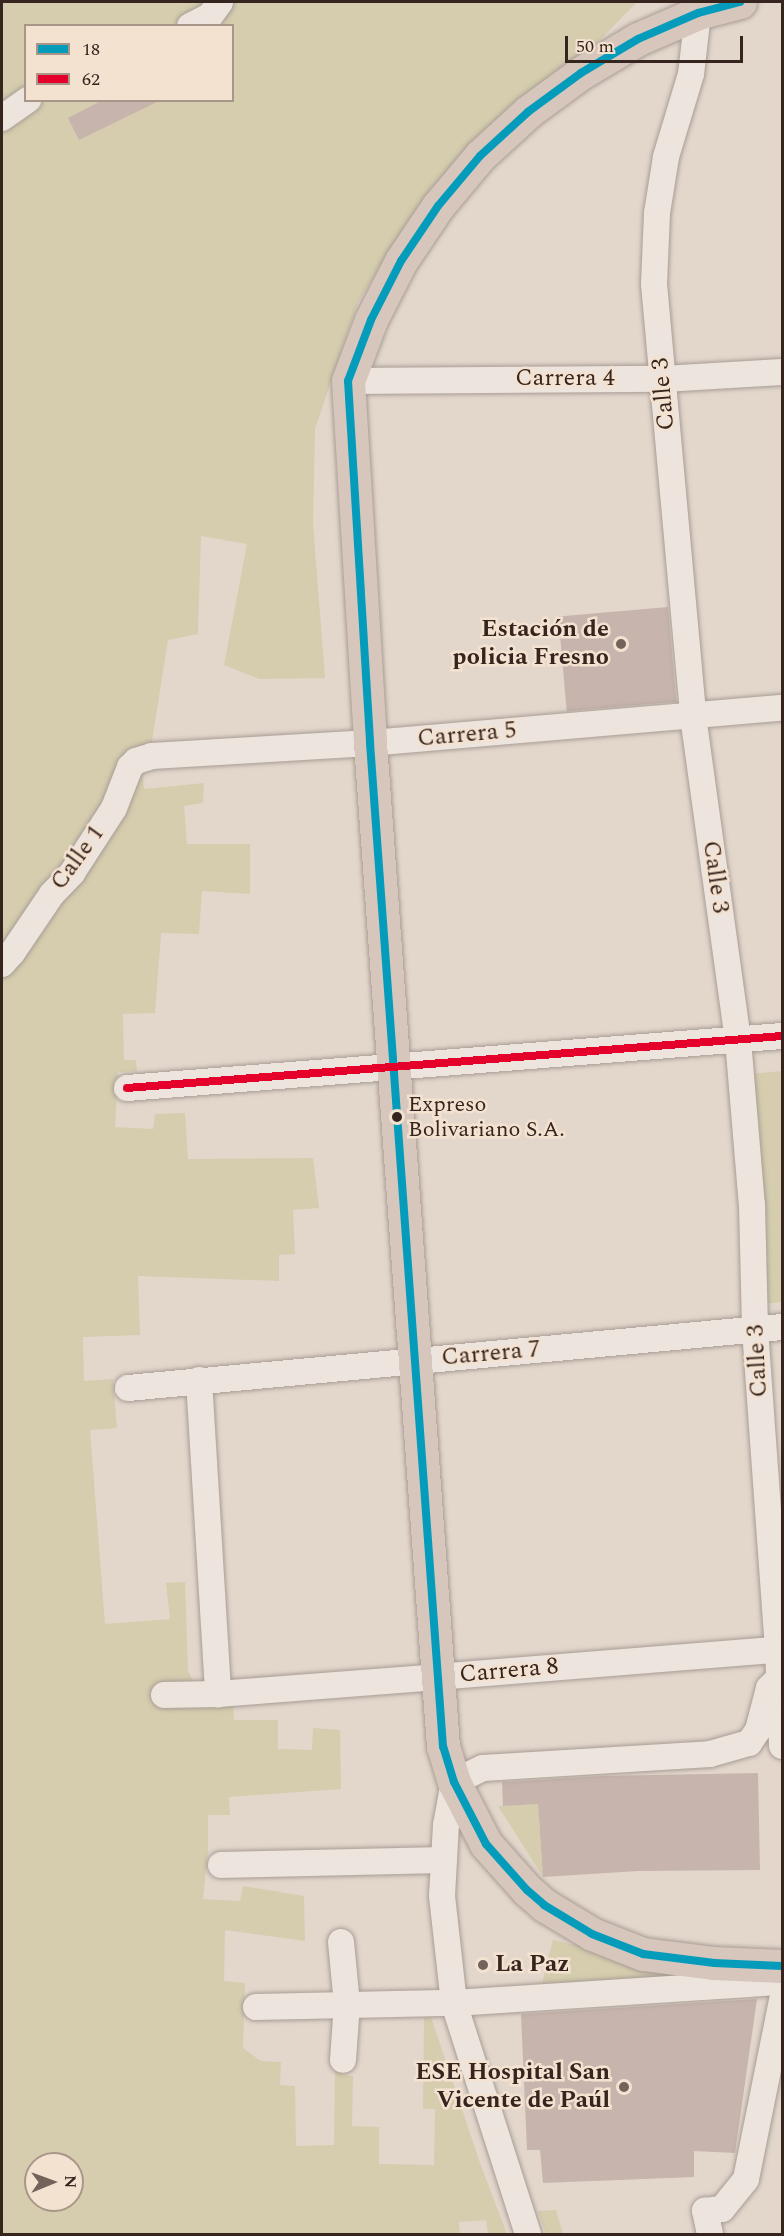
<!DOCTYPE html>
<meta charset="utf-8">
<style>
body{margin:0}
#map{position:relative;width:784px;height:2236px;overflow:hidden;background:#e3d7cc;font-family:Spectral,serif}
div>[style]{position:absolute}
[style*='--x']{left:calc(var(--x)*1px);top:calc(var(--y)*1px);width:calc(var(--w)*1px);rotate:calc(var(--a)*1deg)}
.green>*{inset:0;background:#d5cdae}
.building>*{inset:0;background:#c7b4ad;transform-origin:0 0}
.roads{filter:drop-shadow(0 0 2px #a89d95) drop-shadow(0 0 2px #a89d95)}
.street>*{height:26px;margin:-13px;padding:0 13px;transform-origin:13px;border-radius:13px;background:#ece4dd}
.highway>*{height:33px;margin:-16.5px;padding:0 16.5px;transform-origin:16.5px;border-radius:16.5px;background:#d6c6bc}
.bus-1>*{height:8px;margin:-4px;padding:0 4px;transform-origin:4px;border-radius:4px;background:#059cbc}
.bus-2>*{height:8px;margin:-4px;padding:0 4px;transform-origin:4px;border-radius:4px;background:#e4002b}
.dots>*{width:16px;height:16px;translate:-50% -50%;box-sizing:border-box;border:3px solid #f4e2d1;border-radius:50%}
span{translate:-50% -50%;white-space:nowrap;text-align:center;line-height:1.15;-webkit-text-stroke:5px #f4e2d1;paint-order:stroke}
.bus-label{font-size:22px;color:#36241e}
.left{translate:0 -50%;text-align:left}
.street-label{font-size:24px;color:#36241e}
.poi-label{font-size:24px;color:#36241e;font-weight:700}
.right{translate:-100% -50%;text-align:right}
.frame{position:absolute;inset:0;border:3px solid #36241e;pointer-events:none}
.legend{position:absolute;left:24px;top:24px;width:210px;height:78px;box-sizing:border-box;background:#f4e2d1;border:2px solid #a89689;margin:0;padding:8px 10px;list-style:none;font-size:18px;color:#36241e}
.legend li{display:flex;align-items:center;gap:12px;height:30px}
.legend b{width:30px;border:2px solid #a89689}
.north{position:absolute;left:24px;top:2152px;width:60px;height:60px;box-sizing:border-box;background:#f4e2d1;border:2px solid #a89689;border-radius:50%;rotate:89deg;font-size:16px;font-weight:700;line-height:24px;text-align:center;color:#36241e}
.north::after{content:'';display:block;margin:auto;width:21px;height:27px;background:#73635b;clip-path:polygon(50% 0,100% 100%,50% 72%,0 100%)}
.scale{position:absolute;left:565px;top:36px;width:178px;height:27px;box-sizing:border-box;border:3px solid #36241e;border-top:0;padding-left:8px;font-size:18px;line-height:21px;white-space:nowrap;color:#36241e;-webkit-text-stroke:4px #f4e2d1;paint-order:stroke}
</style>
<div id="map">
<div class="green">
<i style="clip-path:polygon(evenodd,2px 2px,637px 2px,384px 261px,358px 302px,315px 429px,313px 524px,325px 678px,259px 679px,224px 665px,247px 544px,201px 536px,198px 634px,168px 640px,151px 747px,141px 761px,144px 789px,204px 783px,203px 803px,184px 806px,187px 844px,250px 844px,250px 894px,202px 891px,199px 934px,161px 933px,155px 1013px,123px 1014px,124px 1060px,136px 1060px,137px 1071px,118px 1072px,115px 1127px,153px 1129px,155px 1114px,185px 1113px,188px 1159px,313px 1158px,319px 1208px,293px 1210px,295px 1254px,279px 1255px,279px 1281px,138px 1276px,140px 1335px,83px 1337px,84px 1381px,113px 1379px,117px 1428px,90px 1430px,105px 1624px,170px 1619px,166px 1583px,185px 1582px,188px 1671px,197px 1689px,232px 1689px,234px 1720px,278px 1720px,278px 1749px,312px 1750px,313px 1728px,340px 1730px,341px 1789px,229px 1797px,230px 1815px,208px 1815px,208px 1850px,203px 1899px,240px 1901px,243px 1886px,304px 1896px,305px 1941px,225px 1930px,224px 1981px,245px 1983px,243px 2048px,261px 2061px,281px 2062px,280px 2085px,295px 2086px,296px 2146px,334px 2145px,335px 2063px,343px 2063px,343px 2075px,353px 2076px,352px 2126px,379px 2127px,379px 2164px,434px 2165px,435px 2109px,423px 2109px,424px 2017px,431px 2017px,481px 2166px,507px 2234px,488px 2234px,486px 2220px,459px 2222px,460px 2234px,2px 2234px,2px 2px,26px 26px,232px 26px,232px 100px,26px 100px,26px 26px,2px 2px,36px 2164px,72px 2164px,72px 2200px,36px 2200px,36px 2164px)"></i>
<i style="clip-path:polygon(782px 1071px,782px 1302px,761px 1304px,749px 1074px)"></i>
<i style="clip-path:polygon(538px 1804px,543px 1877px,498px 1806px)"></i>
<i style="clip-path:polygon(553px 1940px,665px 1965px,782px 1970px,540px 1991px)"></i>
<i style="clip-path:polygon(556px 2210px,563px 2234px,546px 2234px,538px 2211px)"></i>
</div>
<div class="building">
<i style="clip-path:polygon(103px 100px,161px 100px,79px 140px,68px 118px)"></i>
<i style="left:668px;top:607px;width:95px;height:110px;rotate:85deg"></i>
<i style="clip-path:polygon(758px 1773px,760px 1870px,638px 1871px,543px 1877px,538px 1804px,503px 1806px,502px 1782px,602px 1776px)"></i>
<i style="clip-path:polygon(757px 1999px,735px 2153px,694px 2151px,694px 2177px,543px 2183px,540px 2150px,527px 2150px,521px 2014px)"></i>
</div>
<div class="roads">
<div class="street">
<i style="--x:698;--y:13;--w:61;--a:96.5"></i>
<i style="--x:691;--y:74;--w:87;--a:106.8"></i>
<i style="--x:666;--y:157;--w:57;--a:99.1"></i>
<i style="--x:657;--y:213;--w:71;--a:92.4"></i>
<i style="--x:654;--y:284;--w:434;--a:84.8"></i>
<i style="--x:693;--y:716;--w:327;--a:82.1"></i>
<i style="--x:738;--y:1040;--w:166;--a:85.2"></i>
<i style="--x:752;--y:1205;--w:124;--a:88.6"></i>
<i style="--x:755;--y:1329;--w:321;--a:85.9"></i>
<i style="--x:778;--y:1649;--w:97;--a:87.6"></i>
<i style="--x:190;--y:26;--w:22;--a:-27"></i>
<i style="--x:210;--y:16;--w:17;--a:-54"></i>
<i style="--x:2;--y:118;--w:32;--a:-35"></i>
<i style="--x:348;--y:381;--w:315;--a:-0.4"></i>
<i style="--x:663;--y:379;--w:119;--a:-3.4"></i>
<i style="--x:2;--y:964;--w:15;--a:-48"></i>
<i style="--x:12;--y:953;--w:71;--a:-55.9"></i>
<i style="--x:52;--y:894;--w:29;--a:-46"></i>
<i style="--x:72;--y:873;--w:77;--a:-57.1"></i>
<i style="--x:114;--y:808;--w:44;--a:-68.7"></i>
<i style="--x:130;--y:767;--w:8;--a:-45"></i>
<i style="--x:136;--y:761;--w:17;--a:-17"></i>
<i style="--x:152;--y:756;--w:218;--a:-3.4"></i>
<i style="--x:370;--y:743;--w:413;--a:-4.9"></i>
<i style="--x:127;--y:1088;--w:657;--a:-4.54"></i>
<i style="--x:199;--y:1380;--w:315;--a:86.5"></i>
<i style="--x:128;--y:1388;--w:657;--a:-5.33"></i>
<i style="--x:164;--y:1695;--w:54;--a:-1.1"></i>
<i style="--x:218;--y:1694;--w:220;--a:-4.4"></i>
<i style="--x:437;--y:1677;--w:346;--a:-4.6"></i>
<i style="--x:221;--y:1865;--w:222;--a:-1.3"></i>
<i style="--x:341;--y:1942;--w:62;--a:84.5"></i>
<i style="--x:347;--y:2004;--w:56;--a:94.1"></i>
<i style="--x:256;--y:2007;--w:198;--a:-1.2"></i>
<i style="--x:454;--y:2003;--w:329;--a:-3.7"></i>
<i style="--x:528;--y:2234;--w:243;--a:-107.8"></i>
<i style="--x:454;--y:2003;--w:108;--a:-96.4"></i>
<i style="--x:442;--y:1896;--w:71;--a:-86.8"></i>
<i style="--x:446;--y:1825;--w:44;--a:-79.5"></i>
<i style="--x:454;--y:1782;--w:32;--a:-26"></i>
<i style="--x:483;--y:1768;--w:227;--a:-3.5"></i>
<i style="--x:710;--y:1754;--w:41;--a:-15.8"></i>
<i style="--x:749;--y:1743;--w:16;--a:-55"></i>
<i style="--x:758;--y:1730;--w:43;--a:-75.3"></i>
<i style="--x:769;--y:1688;--w:8;--a:-45"></i>
<i style="--x:710;--y:2234;--w:24;--a:-102"></i>
<i style="--x:705;--y:2211;--w:17;--a:-7"></i>
<i style="--x:722;--y:2209;--w:38;--a:-51"></i>
<i style="--x:746;--y:2179;--w:182;--a:-78.6"></i>
</div>
<div class="highway">
<i style="--x:740;--y:2;--w:43;--a:165.3"></i>
<i style="--x:698;--y:13;--w:65;--a:156.6"></i>
<i style="--x:638;--y:39;--w:66;--a:149.2"></i>
<i style="--x:581;--y:73;--w:66;--a:143.7"></i>
<i style="--x:528;--y:112;--w:65;--a:137.5"></i>
<i style="--x:480;--y:156;--w:65;--a:130"></i>
<i style="--x:438;--y:206;--w:66;--a:123.9"></i>
<i style="--x:401;--y:261;--w:66;--a:117"></i>
<i style="--x:371;--y:320;--w:65;--a:110.7"></i>
<i style="--x:348;--y:381;--w:363;--a:86.5"></i>
<i style="--x:370;--y:743;--w:1006;--a:85.84"></i>
<i style="--x:443;--y:1746;--w:38;--a:73"></i>
<i style="--x:454;--y:1782;--w:70;--a:62.7"></i>
<i style="--x:486;--y:1844;--w:62;--a:48.3"></i>
<i style="--x:527;--y:1890;--w:23;--a:41"></i>
<i style="--x:544;--y:1905;--w:56;--a:31.1"></i>
<i style="--x:592;--y:1934;--w:55;--a:21.4"></i>
<i style="--x:643;--y:1954;--w:72;--a:7.2"></i>
<i style="--x:714;--y:1963;--w:68;--a:2.5"></i>
</div>
</div>
<div class="bus-1">
<i style="--x:740;--y:2;--w:43;--a:165.3"></i>
<i style="--x:698;--y:13;--w:65;--a:156.6"></i>
<i style="--x:638;--y:39;--w:66;--a:149.2"></i>
<i style="--x:581;--y:73;--w:66;--a:143.7"></i>
<i style="--x:528;--y:112;--w:65;--a:137.5"></i>
<i style="--x:480;--y:156;--w:65;--a:130"></i>
<i style="--x:438;--y:206;--w:66;--a:123.9"></i>
<i style="--x:401;--y:261;--w:66;--a:117"></i>
<i style="--x:371;--y:320;--w:65;--a:110.7"></i>
<i style="--x:348;--y:381;--w:363;--a:86.5"></i>
<i style="--x:370;--y:743;--w:1006;--a:85.84"></i>
<i style="--x:443;--y:1746;--w:38;--a:73"></i>
<i style="--x:454;--y:1782;--w:70;--a:62.7"></i>
<i style="--x:486;--y:1844;--w:62;--a:48.3"></i>
<i style="--x:527;--y:1890;--w:23;--a:41"></i>
<i style="--x:544;--y:1905;--w:56;--a:31.1"></i>
<i style="--x:592;--y:1934;--w:55;--a:21.4"></i>
<i style="--x:643;--y:1954;--w:72;--a:7.2"></i>
<i style="--x:714;--y:1963;--w:68;--a:2.5"></i>
</div>
<div class="bus-2">
<i style="--x:127;--y:1088;--w:657;--a:-4.54"></i>
</div>
<div class="dots">
<i style="left:621px;top:644px;background:#73635b"></i>
<i style="left:397px;top:1117px;background:#36241e"></i>
<i style="left:483px;top:1965px;background:#73635b"></i>
<i style="left:624px;top:2087px;background:#73635b"></i>
</div>
<div class="bus-label">
<span class="left" style="left:408px;top:1117px">Expreso<br>Bolivariano S.A.</span>
</div>
<div class="street-label">
<span style="left:565px;top:379px">Carrera 4</span>
<span style="left:664px;top:394px;rotate:-95deg">Calle 3</span>
<span style="left:467px;top:735px;rotate:-5deg">Carrera 5</span>
<span style="left:78px;top:858px;rotate:-54deg">Calle 1</span>
<span style="left:715px;top:877px;rotate:82deg">Calle 3</span>
<span style="left:491px;top:1354px;rotate:-5deg">Carrera 7</span>
<span style="left:758px;top:1361px;rotate:-93deg">Calle 3</span>
<span style="left:509px;top:1671px;rotate:-5deg">Carrera 8</span>
</div>
<div class="poi-label">
<span class="right" style="left:609px;top:644px">Estación de<br>policia Fresno</span>
<span class="left" style="left:495px;top:1965px">La Paz</span>
<span class="right" style="left:610px;top:2087px">ESE Hospital San<br>Vicente de Paúl</span>
</div>
<div class="frame"></div>
<ul class="legend">
<li><b style="height:8px;background:#059cbc"></b>18</li>
<li><b style="height:8px;background:#e4002b"></b>62</li>
</ul>
<div class="north">N</div>
<div class="scale">50 m</div>
</div>
